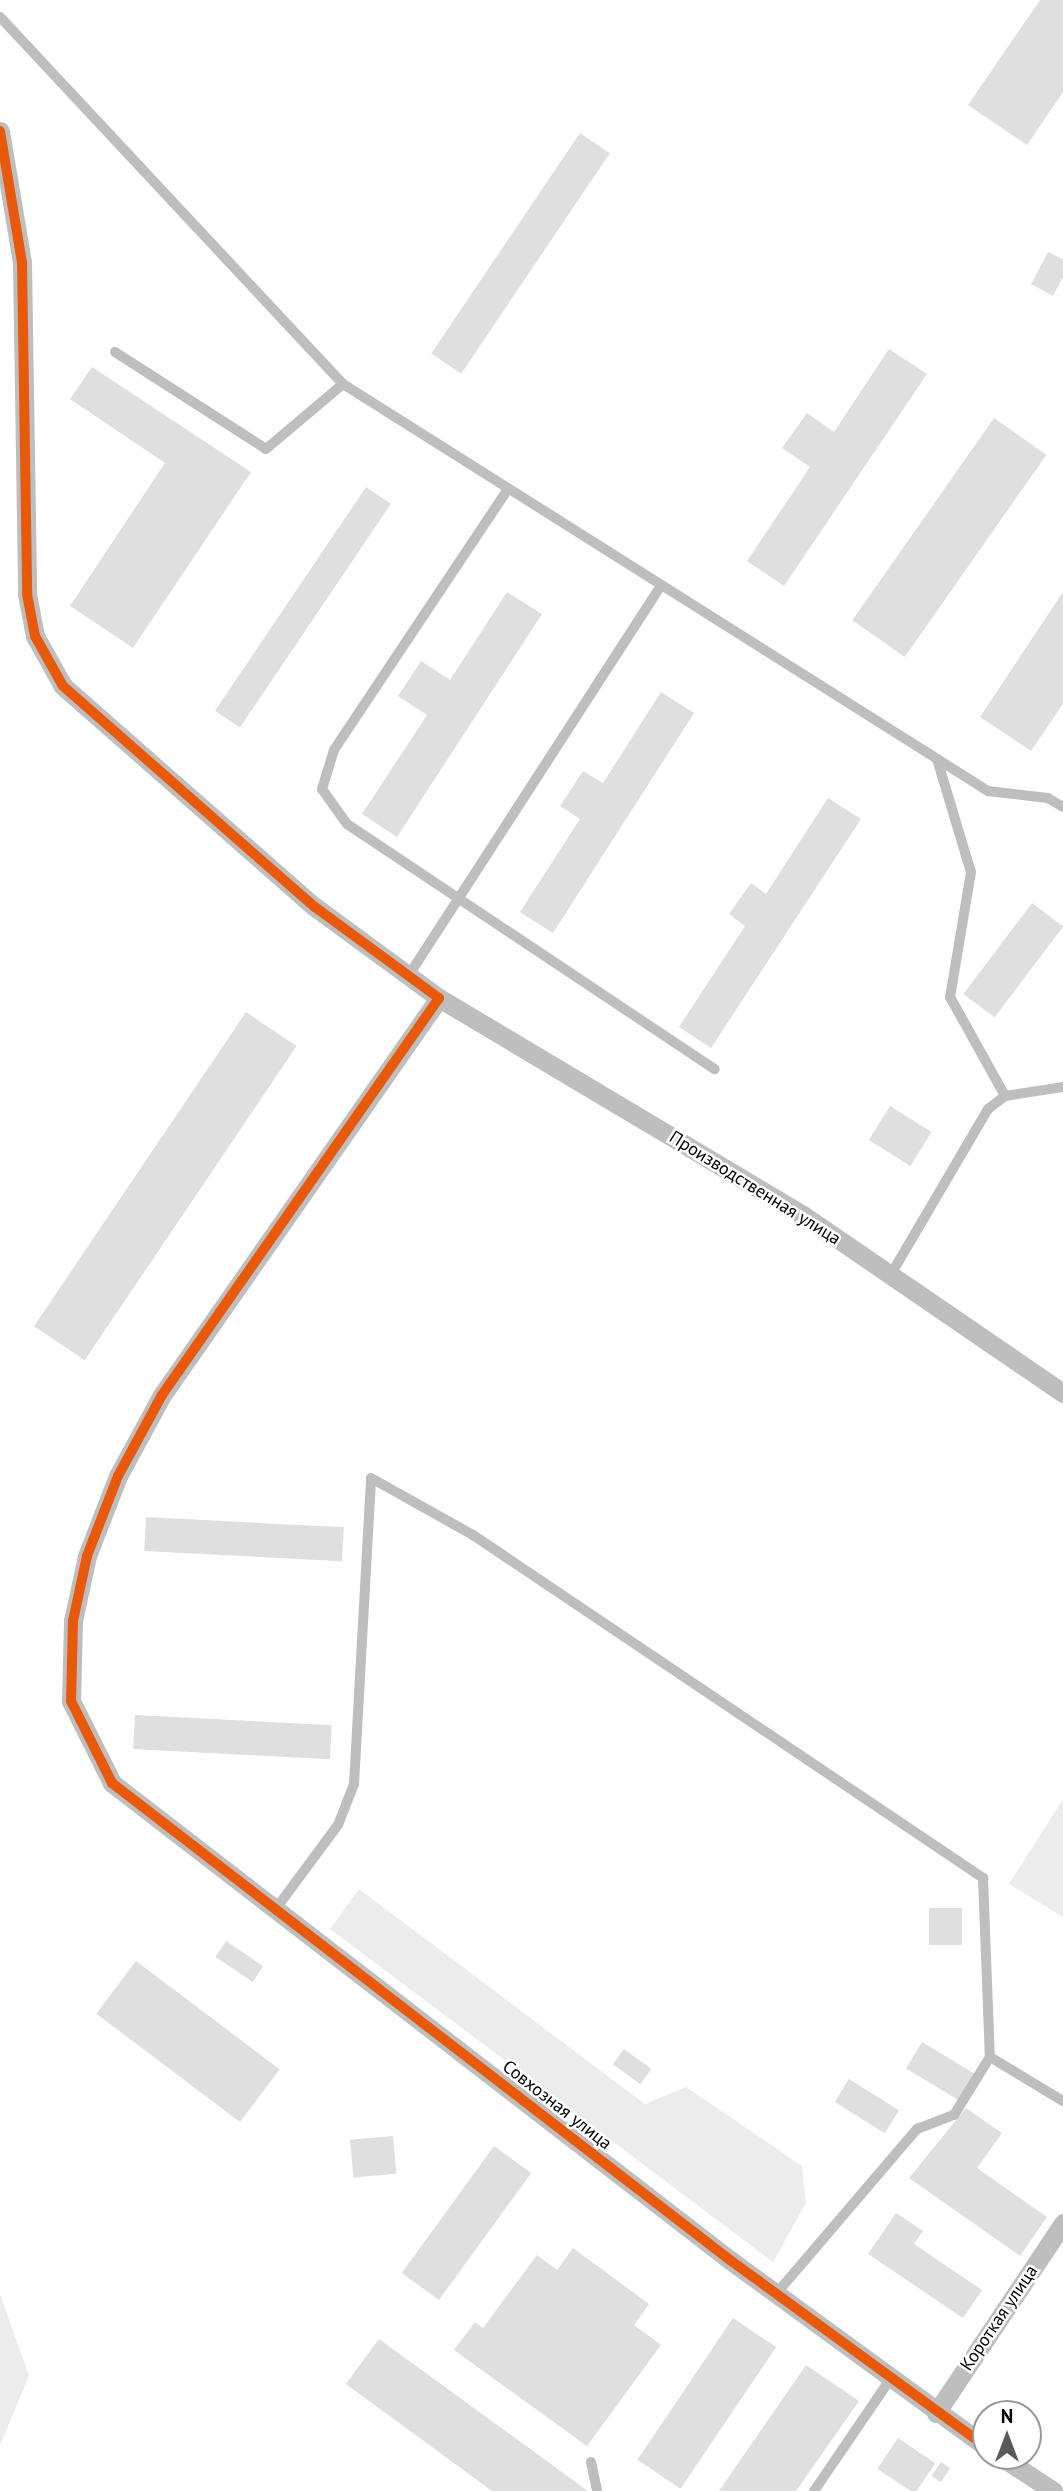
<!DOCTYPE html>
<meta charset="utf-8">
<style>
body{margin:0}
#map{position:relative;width:1063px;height:2491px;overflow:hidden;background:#fff;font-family:"PT Sans",sans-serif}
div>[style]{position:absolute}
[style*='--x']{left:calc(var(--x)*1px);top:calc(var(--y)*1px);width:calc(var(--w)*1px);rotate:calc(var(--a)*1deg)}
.green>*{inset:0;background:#ececec}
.building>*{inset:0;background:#dfdfdf;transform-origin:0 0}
.service>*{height:10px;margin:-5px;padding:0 5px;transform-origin:5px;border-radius:5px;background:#bebebe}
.minor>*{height:19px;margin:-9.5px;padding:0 9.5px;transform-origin:9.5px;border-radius:9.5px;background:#bebebe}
.cycleway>*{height:10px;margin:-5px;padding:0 5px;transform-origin:5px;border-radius:5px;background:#e8590c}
span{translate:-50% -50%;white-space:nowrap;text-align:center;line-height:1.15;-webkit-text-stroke:5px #fff;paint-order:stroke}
.street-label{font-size:18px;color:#000}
.north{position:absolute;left:972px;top:2400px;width:70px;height:70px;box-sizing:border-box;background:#fff;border:2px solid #999;border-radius:50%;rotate:0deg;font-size:19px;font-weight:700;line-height:28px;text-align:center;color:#000}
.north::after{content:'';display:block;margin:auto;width:24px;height:32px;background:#595959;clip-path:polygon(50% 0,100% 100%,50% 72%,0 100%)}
</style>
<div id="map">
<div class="green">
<i style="clip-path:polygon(1063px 1799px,1063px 1917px,1009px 1884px)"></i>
<i style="clip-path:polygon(359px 1889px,645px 2104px,686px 2087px,802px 2166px,806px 2203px,773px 2262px,330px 1929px)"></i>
<i style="clip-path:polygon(0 2294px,29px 2376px,0 2445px)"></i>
</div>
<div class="building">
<i style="clip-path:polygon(1040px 0,1063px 0,1063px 92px,1027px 145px,968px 105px)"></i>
<i style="left:580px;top:133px;width:36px;height:266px;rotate:34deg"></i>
<i style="clip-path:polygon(1048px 252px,1063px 259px,1063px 277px,1053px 296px,1031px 284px)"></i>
<i style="clip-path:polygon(889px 349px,927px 374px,784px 586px,747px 561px,810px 467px,782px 448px,807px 413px,834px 432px)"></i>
<i style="clip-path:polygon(92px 367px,251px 472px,133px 648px,70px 606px,165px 463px,70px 399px)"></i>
<i style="left:994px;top:418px;width:64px;height:247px;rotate:35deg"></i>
<i style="left:366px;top:487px;width:30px;height:270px;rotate:34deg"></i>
<i style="clip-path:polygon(507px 592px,542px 614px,397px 837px,362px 814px,427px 715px,398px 696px,421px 661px,450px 680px)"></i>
<i style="clip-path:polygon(1063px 592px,1063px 704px,1031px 751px,980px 717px)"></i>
<i style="clip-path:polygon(661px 692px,694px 713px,553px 933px,520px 912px,580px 819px,560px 806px,583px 771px,603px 783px)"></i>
<i style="clip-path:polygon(828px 798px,861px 819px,711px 1048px,679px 1027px,745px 926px,729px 914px,751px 883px,766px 894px)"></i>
<i style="left:1032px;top:903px;width:39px;height:114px;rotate:37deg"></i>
<i style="left:246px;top:1012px;width:61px;height:379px;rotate:34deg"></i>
<i style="left:890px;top:1106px;width:49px;height:40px;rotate:32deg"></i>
<i style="left:146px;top:1517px;width:198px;height:34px;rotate:3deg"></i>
<i style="left:135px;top:1715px;width:197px;height:34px;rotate:3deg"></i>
<i style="left:929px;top:1908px;width:33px;height:37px"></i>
<i style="left:226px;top:1941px;width:45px;height:19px;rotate:34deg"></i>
<i style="left:136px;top:1961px;width:180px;height:66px;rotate:37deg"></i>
<i style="left:922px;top:2042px;width:63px;height:31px;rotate:31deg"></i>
<i style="left:624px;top:2049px;width:34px;height:19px;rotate:36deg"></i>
<i style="left:849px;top:2079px;width:59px;height:27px;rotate:32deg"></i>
<i style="clip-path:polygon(966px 2108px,1002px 2133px,977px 2168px,1047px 2217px,1020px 2256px,909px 2178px)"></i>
<i style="left:393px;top:2136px;width:38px;height:43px;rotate:85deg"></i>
<i style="left:494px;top:2146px;width:46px;height:157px;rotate:36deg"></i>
<i style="clip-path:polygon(896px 2213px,923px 2231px,914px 2244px,982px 2290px,963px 2318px,868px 2254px)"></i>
<i style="clip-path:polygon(573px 2248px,649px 2304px,634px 2325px,661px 2345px,587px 2446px,454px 2350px,475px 2322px,483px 2328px,537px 2255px,557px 2270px)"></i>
<i style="left:733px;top:2318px;width:52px;height:171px;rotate:34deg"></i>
<i style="clip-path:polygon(379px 2339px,588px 2491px,492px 2491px,346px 2384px)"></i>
<i style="clip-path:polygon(806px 2365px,859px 2401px,796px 2491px,719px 2491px)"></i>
<i style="left:898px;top:2438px;width:45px;height:37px;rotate:34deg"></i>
<i style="left:941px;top:2462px;width:11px;height:17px;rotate:34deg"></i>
</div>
<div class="service">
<i style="--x:0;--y:17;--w:502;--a:46.94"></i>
<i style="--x:343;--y:384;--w:763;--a:32.25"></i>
<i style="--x:988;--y:791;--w:60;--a:6.7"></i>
<i style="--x:1048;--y:798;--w:17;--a:31"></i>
<i style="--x:115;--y:352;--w:179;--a:32.7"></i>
<i style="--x:266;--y:449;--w:101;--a:-40.2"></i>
<i style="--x:508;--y:489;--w:314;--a:123.7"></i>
<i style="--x:334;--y:750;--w:41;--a:107.1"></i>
<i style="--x:322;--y:789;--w:43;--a:54.5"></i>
<i style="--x:347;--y:824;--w:442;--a:33.7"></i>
<i style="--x:937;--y:759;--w:118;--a:73.3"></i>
<i style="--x:971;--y:872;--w:127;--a:99.5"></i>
<i style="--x:950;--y:997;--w:113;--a:60.9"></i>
<i style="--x:409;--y:975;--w:464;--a:-57.1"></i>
<i style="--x:890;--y:1276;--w:194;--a:-59.6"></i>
<i style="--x:988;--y:1109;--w:21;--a:-37"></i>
<i style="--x:1005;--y:1096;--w:59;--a:-8.8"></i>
<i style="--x:275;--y:1910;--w:106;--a:-53.5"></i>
<i style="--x:338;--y:1825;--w:44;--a:-68.7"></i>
<i style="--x:354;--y:1784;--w:306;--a:-86.8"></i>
<i style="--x:371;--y:1478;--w:117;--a:29.2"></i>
<i style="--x:473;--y:1535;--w:615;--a:33.92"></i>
<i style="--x:983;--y:1878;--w:179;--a:87.8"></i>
<i style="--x:776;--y:2294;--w:217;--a:-49.5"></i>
<i style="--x:917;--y:2129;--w:40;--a:-21"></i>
<i style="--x:954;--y:2115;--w:68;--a:-58.2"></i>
<i style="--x:990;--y:2057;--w:85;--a:31.1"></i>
<i style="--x:591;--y:2462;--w:30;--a:78"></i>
<i style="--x:814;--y:2491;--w:133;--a:-55.7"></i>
</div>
<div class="minor">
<i style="--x:0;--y:131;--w:134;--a:80.5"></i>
<i style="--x:22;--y:263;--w:331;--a:89.1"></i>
<i style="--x:27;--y:594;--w:43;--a:79.2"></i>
<i style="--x:35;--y:636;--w:57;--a:60.8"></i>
<i style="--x:63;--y:686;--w:335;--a:41.3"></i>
<i style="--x:315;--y:907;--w:154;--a:36.3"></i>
<i style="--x:439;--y:998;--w:484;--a:124.9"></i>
<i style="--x:162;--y:1395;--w:92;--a:118.5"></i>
<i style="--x:118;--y:1476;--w:86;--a:111.2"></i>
<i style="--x:87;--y:1556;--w:66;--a:102.2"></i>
<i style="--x:73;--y:1621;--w:80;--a:91.4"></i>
<i style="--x:71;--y:1701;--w:92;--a:63.4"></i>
<i style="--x:112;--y:1783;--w:781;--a:37.66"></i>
<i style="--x:730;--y:2260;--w:317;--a:36.1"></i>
<i style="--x:439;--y:998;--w:424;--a:30.8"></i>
<i style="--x:803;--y:1215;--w:315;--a:34.4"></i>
<i style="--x:936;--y:2413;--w:229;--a:-56.2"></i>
<i style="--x:1000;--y:2456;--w:64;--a:33.4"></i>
</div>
<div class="cycleway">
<i style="--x:0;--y:131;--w:134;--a:80.5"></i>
<i style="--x:22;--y:263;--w:331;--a:89.1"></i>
<i style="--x:27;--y:594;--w:43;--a:79.2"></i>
<i style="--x:35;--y:636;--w:57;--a:60.8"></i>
<i style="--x:63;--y:686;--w:335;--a:41.3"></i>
<i style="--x:315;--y:907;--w:154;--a:36.3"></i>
<i style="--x:439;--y:998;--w:484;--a:124.9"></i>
<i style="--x:162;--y:1395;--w:92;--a:118.5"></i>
<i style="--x:118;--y:1476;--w:86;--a:111.2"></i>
<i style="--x:87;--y:1556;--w:66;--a:102.2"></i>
<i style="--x:73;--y:1621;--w:80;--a:91.4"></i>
<i style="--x:71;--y:1701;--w:92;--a:63.4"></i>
<i style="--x:112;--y:1783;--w:781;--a:37.66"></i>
<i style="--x:730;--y:2260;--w:317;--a:36.1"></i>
</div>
<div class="street-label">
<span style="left:755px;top:1188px;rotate:32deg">Производственная улица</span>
<span style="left:557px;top:2105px;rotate:38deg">Совхозная улица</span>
<span style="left:999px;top:2318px;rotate:-56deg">Короткая улица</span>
</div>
<div class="north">N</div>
</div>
